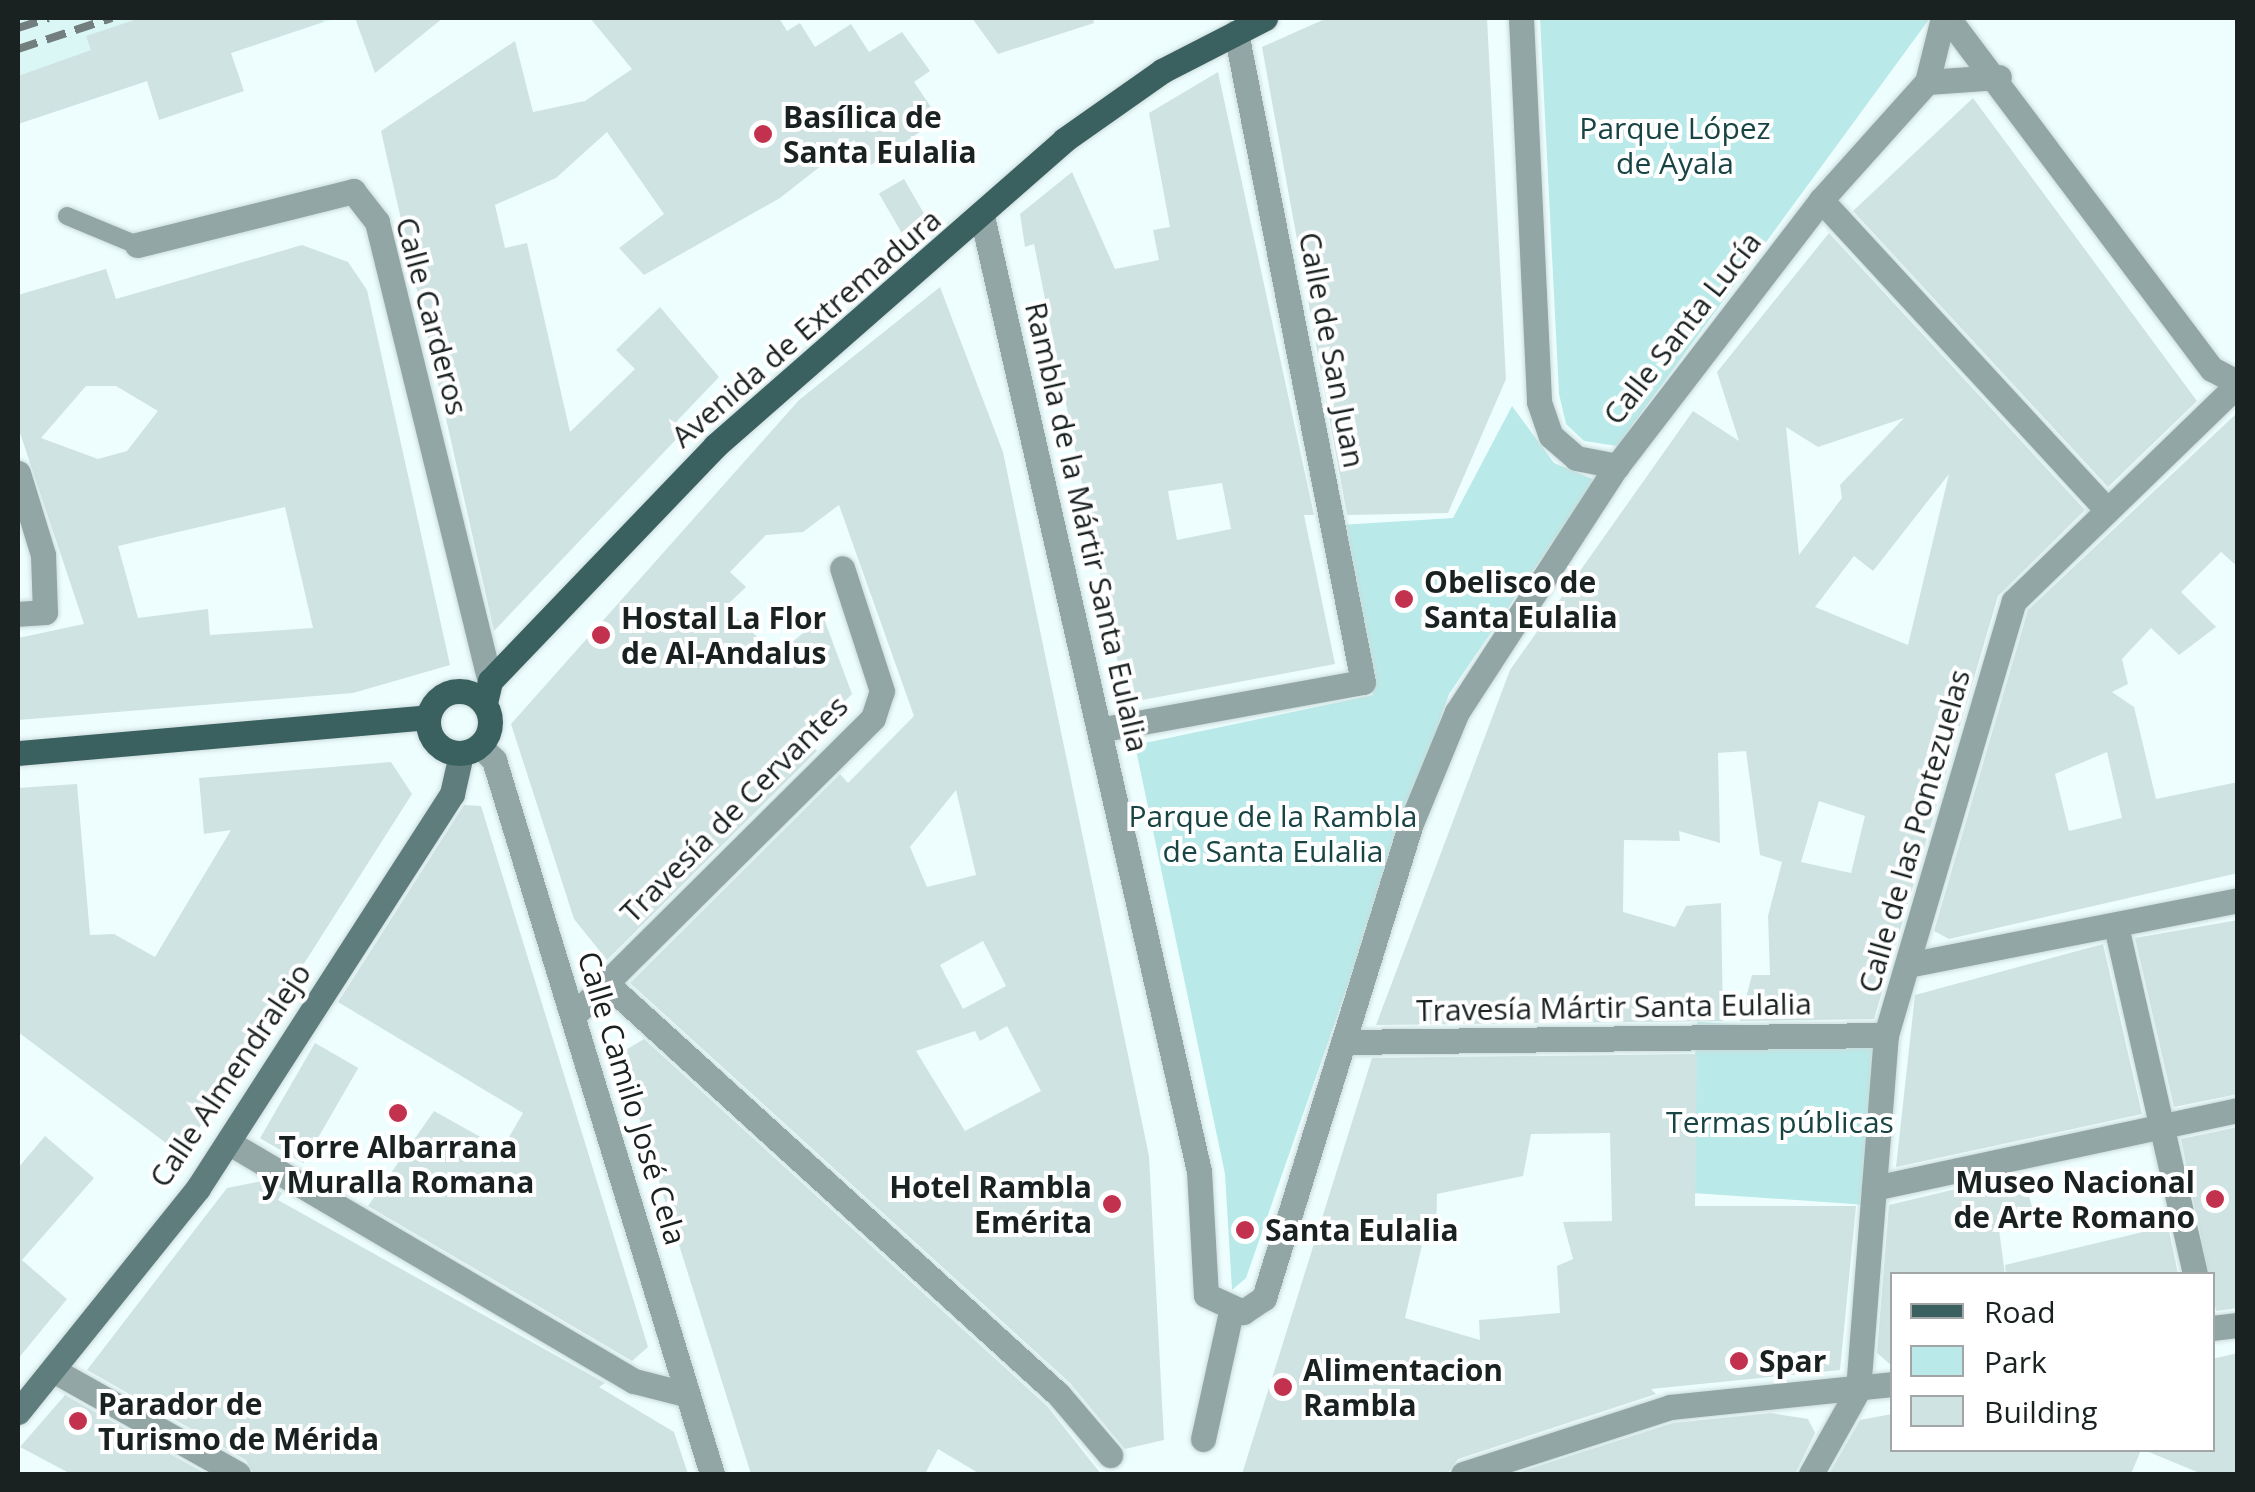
<!DOCTYPE html>
<meta charset="utf-8">
<style>
body{margin:0}
#map{position:relative;width:2255px;height:1492px;overflow:hidden;background:#eefefe;font-family:"Open Sans",sans-serif}
div>[style]{position:absolute}
[style*='--x']{left:calc(var(--x)*1px);top:calc(var(--y)*1px);width:calc(var(--w)*1px);rotate:calc(var(--a)*1deg)}
.built>*{inset:0;background:#daf7f6}
.green>*{inset:0;background:#b9eae9;transform-origin:0 0}
.building>*{inset:0;background:#d0e3e3;transform-origin:0 0}
.roads{filter:drop-shadow(0 0 2px #ccdbdb) drop-shadow(0 0 2px #ccdbdb)}
.service>*{height:18px;margin:-9px;padding:0 9px;transform-origin:9px;border-radius:9px;background:#91a6a5}
.pedestrian>*{height:25px;margin:-12.5px;padding:0 12.5px;transform-origin:12.5px;border-radius:12.5px;background:#91a6a5}
.minor>*{height:25px;margin:-12.5px;padding:0 12.5px;transform-origin:12.5px;border-radius:12.5px;background:#91a6a5}
.secondary>*{height:25px;margin:-12.5px;padding:0 12.5px;transform-origin:12.5px;border-radius:12.5px;background:#5e7d7c}
.primary>*{height:25px;margin:-12.5px;padding:0 12.5px;transform-origin:12.5px;border-radius:12.5px;background:#3a605f}
.primary>.ring{margin:-12.5px;padding:0;box-sizing:content-box;background:none;border:25px solid #3a605f;border-radius:50%}
.rail>*{height:8px;margin-top:-4px;transform-origin:0;background:repeating-linear-gradient(90deg,#737e7e 0 20px,transparent 0 30px)}
.dots>*{width:28px;height:28px;translate:-50% -50%;box-sizing:border-box;border:5px solid #fff;border-radius:50%}
span{translate:-50% -50%;white-space:nowrap;text-align:center;line-height:1.15;-webkit-text-stroke:8px #fff;paint-order:stroke}
.poi-label{font-size:30px;color:#1a2121;font-weight:700}
.left{translate:0 -50%;text-align:left}
.right{translate:-100% -50%;text-align:right}
.park-label{font-size:30px;color:#184444}
.street-label{font-size:30px;color:#1a2121}
.frame{position:absolute;inset:0;border:20px solid #1a2121;pointer-events:none}
.legend{position:absolute;left:1890px;top:1272px;width:325px;height:180px;box-sizing:border-box;background:#fff;border:2px solid #a3a6a6;margin:0;padding:12px 18px;list-style:none;font-size:30px;color:#1a2121}
.legend li{display:flex;align-items:center;gap:20px;height:50px}
.legend b{width:50px;border:2px solid #a3a6a6}
</style>
<div id="map">
<div class="built">
<i style="clip-path:polygon(18px 18px,337px 18px,18px 124px)"></i>
</div>
<div class="green">
<i style="clip-path:polygon(1540px 18px,1930px 18px,1617px 446px,1584px 441px,1566px 424px,1559px 394px)"></i>
<i style="clip-path:polygon(1512px 406px,1554px 463px,1595px 480px,1449px 694px,1246px 1278px,1232px 1290px,1225px 1174px,1135px 745px,1373px 695px,1340px 525px,1453px 518px)"></i>
<i style="left:1886px;top:1035px;width:171px;height:189px;rotate:94deg"></i>
</div>
<div class="building">
<i style="clip-path:polygon(140px 18px,322px 18px,323px 22px,231px 53px,244px 91px,159px 120px,147px 81px,18px 124px,18px 76px,91px 50px,86px 36px)"></i>
<i style="clip-path:polygon(355px 18px,443px 18px,375px 73px)"></i>
<i style="clip-path:polygon(590px 18px,779px 18px,787px 31px,800px 23px,815px 47px,851px 24px,869px 52px,902px 32px,930px 71px,914px 82px,939px 119px,871px 165px,854px 140px,780px 198px,644px 275px,619px 248px,664px 214px,607px 132px,556px 178px,495px 205px,505px 248px,527px 243px,570px 432px,635px 369px,616px 350px,660px 307px,719px 377px,677px 421px,685px 430px,494px 631px,381px 131px,515px 41px,533px 112px,585px 101px,632px 69px)"></i>
<i style="clip-path:polygon(972px 18px,1093px 18px,1094px 23px,998px 54px)"></i>
<i style="clip-path:polygon(1327px 18px,1487px 18px,1506px 379px,1448px 513px,1347px 515px,1262px 47px)"></i>
<i style="clip-path:polygon(evenodd,1218px 72px,1309px 492px,1314px 515px,1304px 515px,1335px 664px,1126px 703px,1034px 244px,1025px 247px,1020px 214px,1072px 172px,1115px 269px,1159px 260px,1153px 230px,1170px 227px,1149px 113px,1218px 72px,1222px 483px,1231px 529px,1177px 540px,1168px 491px,1222px 483px)"></i>
<i style="clip-path:polygon(1973px 98px,2197px 401px,2108px 487px,1853px 211px)"></i>
<i style="left:904px;top:179px;width:48px;height:29px;rotate:60deg"></i>
<i style="clip-path:polygon(evenodd,1829px 233px,2085px 510px,1998px 596px,1874px 1019px,1740px 1021px,1752px 975px,1770px 975px,1768px 916px,1782px 862px,1760px 855px,1746px 751px,1718px 753px,1720px 843px,1679px 831px,1680px 841px,1624px 840px,1623px 912px,1675px 927px,1686px 906px,1721px 903px,1723px 1021px,1376px 1025px,1510px 670px,1693px 411px,1739px 441px,1717px 372px,1829px 233px,1904px 418px,1840px 485px,1842px 498px,1799px 555px,1786px 427px,1818px 447px,1904px 418px,1829px 233px,1949px 474px,1908px 645px,1815px 607px,1854px 556px,1873px 571px,1949px 474px,1829px 233px,1819px 801px,1865px 816px,1851px 873px,1801px 862px,1819px 801px)"></i>
<i style="clip-path:polygon(evenodd,302px 245px,348px 262px,367px 290px,450px 665px,353px 693px,18px 720px,18px 638px,84px 624px,18px 427px,18px 295px,106px 269px,116px 299px,302px 245px,86px 386px,116px 386px,158px 411px,127px 451px,98px 459px,41px 438px,86px 386px,302px 245px,285px 507px,313px 628px,210px 635px,208px 609px,138px 618px,118px 546px,285px 507px)"></i>
<i style="clip-path:polygon(evenodd,940px 287px,1003px 452px,1149px 1156px,1164px 1440px,1125px 1449px,1070px 1383px,630px 983px,840px 774px,848px 783px,914px 716px,839px 505px,803px 532px,766px 535px,730px 572px,746px 587px,725px 607px,777px 655px,823px 616px,852px 694px,806px 739px,817px 751px,607px 960px,574px 919px,511px 724px,799px 400px,940px 287px,956px 790px,976px 875px,927px 887px,910px 847px,956px 790px,940px 287px,983px 941px,1006px 986px,963px 1009px,940px 965px,983px 941px,940px 287px,1007px 1026px,1041px 1091px,965px 1131px,916px 1051px,975px 1031px,980px 1041px,1007px 1026px)"></i>
<i style="clip-path:polygon(evenodd,2238px 412px,2238px 567px,2221px 552px,2181px 592px,2216px 627px,2179px 655px,2151px 628px,2122px 659px,2128px 684px,2112px 692px,2134px 707px,2156px 799px,2238px 782px,2238px 873px,1949px 939px,1934px 931px,2028px 610px,2238px 412px,2107px 752px,2122px 818px,2069px 831px,2055px 774px,2107px 752px)"></i>
<i style="clip-path:polygon(391px 762px,412px 794px,182px 1155px,18px 1032px,18px 788px,77px 784px,90px 935px,114px 934px,155px 957px,231px 830px,204px 834px,199px 778px)"></i>
<i style="clip-path:polygon(464px 805px,481px 806px,648px 1347px,632px 1361px,368px 1206px,434px 1111px,502px 1149px,523px 1113px,338px 1002px)"></i>
<i style="clip-path:polygon(2238px 920px,2238px 1094px,2174px 1107px,2135px 938px)"></i>
<i style="clip-path:polygon(2103px 944px,2142px 1114px,1896px 1167px,1915px 995px)"></i>
<i style="clip-path:polygon(644px 1039px,1047px 1406px,1101px 1474px,980px 1474px,938px 1449px,925px 1474px,751px 1474px,619px 1054px)"></i>
<i style="left:315px;top:1043px;width:50px;height:110px;rotate:30deg"></i>
<i style="clip-path:polygon(evenodd,1697px 1054px,1695px 1206px,1856px 1206px,1840px 1370px,1651px 1389px,1656px 1394px,1458px 1459px,1447px 1474px,1242px 1474px,1372px 1058px,1697px 1054px,1610px 1133px,1612px 1221px,1563px 1222px,1573px 1259px,1557px 1266px,1560px 1313px,1479px 1320px,1480px 1340px,1405px 1318px,1424px 1236px,1436px 1238px,1437px 1194px,1523px 1176px,1531px 1134px,1610px 1133px)"></i>
<i style="clip-path:polygon(2238px 1127px,2238px 1308px,2216px 1311px,2181px 1139px)"></i>
<i style="clip-path:polygon(45px 1136px,94px 1178px,22px 1260px,67px 1299px,18px 1359px,18px 1168px)"></i>
<i style="clip-path:polygon(2023px 1173px,2032px 1207px,1997px 1215px,2005px 1274px,1892px 1274px,1892px 1366px,1877px 1353px,1889px 1205px)"></i>
<i style="clip-path:polygon(262px 1181px,282px 1193px,278px 1200px,605px 1383px,599px 1387px,674px 1432px,688px 1474px,254px 1474px,246px 1460px,87px 1370px,227px 1188px)"></i>
<i style="clip-path:polygon(2168px 1226px,2178px 1274px,2006px 1274px,2005px 1265px)"></i>
<i style="clip-path:polygon(2238px 1353px,2238px 1474px,2202px 1474px,2144px 1450px,2212px 1450px,2212px 1359px)"></i>
<i style="clip-path:polygon(65px 1395px,206px 1474px,71px 1474px,20px 1447px)"></i>
<i style="clip-path:polygon(1771px 1413px,1808px 1419px,1815px 1433px,1795px 1474px,1514px 1474px,1673px 1423px)"></i>
<i style="clip-path:polygon(1892px 1414px,1892px 1450px,2141px 1450px,2131px 1474px,1829px 1474px,1860px 1420px)"></i>
</div>
<div class="roads">
<div class="service">
<i style="--x:67;--y:216;--w:76;--a:22.5"></i>
</div>
<div class="pedestrian">
<i style="--x:607;--y:984;--w:611;--a:42.28"></i>
<i style="--x:1059;--y:1395;--w:79;--a:49.6"></i>
<i style="--x:2212;--y:1328;--w:26;--a:-7"></i>
<i style="--x:53;--y:1370;--w:212;--a:29.3"></i>
<i style="--x:1203;--y:1439;--w:130;--a:-77.6"></i>
<i style="--x:1463;--y:1474;--w:218;--a:-17.9"></i>
<i style="--x:1670;--y:1407;--w:223;--a:-5.9"></i>
</div>
<div class="minor">
<i style="--x:1521;--y:18;--w:384;--a:87.3"></i>
<i style="--x:1539;--y:402;--w:36;--a:71"></i>
<i style="--x:1551;--y:436;--w:33;--a:41"></i>
<i style="--x:1576;--y:458;--w:42;--a:11"></i>
<i style="--x:1948;--y:18;--w:439;--a:53.1"></i>
<i style="--x:2212;--y:369;--w:30;--a:28"></i>
<i style="--x:1927;--y:82;--w:72;--a:-4"></i>
<i style="--x:1821;--y:200;--w:419;--a:47.3"></i>
<i style="--x:982;--y:216;--w:979;--a:77.2"></i>
<i style="--x:1199;--y:1171;--w:124;--a:86.8"></i>
<i style="--x:1206;--y:1295;--w:41;--a:24.7"></i>
<i style="--x:1243;--y:1312;--w:25;--a:-34"></i>
<i style="--x:1264;--y:1298;--w:499;--a:-72.8"></i>
<i style="--x:1412;--y:821;--w:118;--a:-67.6"></i>
<i style="--x:1457;--y:712;--w:293;--a:-57"></i>
<i style="--x:1617;--y:466;--w:335;--a:-52.5"></i>
<i style="--x:1821;--y:200;--w:159;--a:-48.1"></i>
<i style="--x:1927;--y:82;--w:66;--a:-76"></i>
<i style="--x:137;--y:245;--w:223;--a:-14"></i>
<i style="--x:353;--y:191;--w:39;--a:52"></i>
<i style="--x:377;--y:222;--w:473;--a:76.2"></i>
<i style="--x:18;--y:473;--w:86;--a:73"></i>
<i style="--x:43;--y:555;--w:57;--a:88"></i>
<i style="--x:45;--y:612;--w:27;--a:176"></i>
<i style="--x:1104;--y:729;--w:263;--a:-10.3"></i>
<i style="--x:1363;--y:682;--w:662;--a:-101.06"></i>
<i style="--x:480;--y:746;--w:20;--a:45"></i>
<i style="--x:494;--y:760;--w:747;--a:73.02"></i>
<i style="--x:2116;--y:926;--w:357;--a:77.2"></i>
<i style="--x:1912;--y:964;--w:332;--a:-11.1"></i>
<i style="--x:574;--y:1015;--w:421;--a:-44.8"></i>
<i style="--x:873;--y:718;--w:28;--a:-72"></i>
<i style="--x:882;--y:691;--w:129;--a:-108"></i>
<i style="--x:1343;--y:1042;--w:543;--a:-0.74"></i>
<i style="--x:228;--y:1142;--w:471;--a:30.5"></i>
<i style="--x:634;--y:1381;--w:53;--a:14.3"></i>
<i style="--x:1874;--y:1188;--w:372;--a:-12.1"></i>
<i style="--x:1811;--y:1474;--w:96;--a:-60.8"></i>
<i style="--x:1858;--y:1390;--w:356;--a:-85.5"></i>
<i style="--x:1886;--y:1035;--w:452;--a:-73.6"></i>
<i style="--x:2014;--y:601;--w:312;--a:-44.1"></i>
</div>
<div class="secondary">
<i style="--x:18;--y:1412;--w:287;--a:-51.2"></i>
<i style="--x:198;--y:1188;--w:469;--a:-57.2"></i>
<i style="--x:452;--y:794;--w:41;--a:-77.3"></i>
</div>
<div class="primary">
<i class="ring" style="left:428px;top:691px;width:37px;height:37px"></i>
<i style="--x:485;--y:703;--w:23;--a:-77"></i>
<i style="--x:490;--y:681;--w:325;--a:-46.2"></i>
<i style="--x:715;--y:446;--w:464;--a:-41.2"></i>
<i style="--x:1064;--y:140;--w:120;--a:-35.1"></i>
<i style="--x:1162;--y:71;--w:116;--a:-27.2"></i>
<i style="--x:18;--y:753;--w:411;--a:-5"></i>
</div>
</div>
<div class="rail">
<i style="--x:18;--y:28;--w:32;--a:-18"></i>
<i style="--x:18;--y:49;--w:99;--a:-18.3"></i>
</div>
<div class="dots">
<i style="left:763px;top:134px;background:#c2324f"></i>
<i style="left:1404px;top:599px;background:#c2324f"></i>
<i style="left:601px;top:635px;background:#c2324f"></i>
<i style="left:398px;top:1113px;background:#c2324f"></i>
<i style="left:2215px;top:1199px;background:#c2324f"></i>
<i style="left:1112px;top:1204px;background:#c2324f"></i>
<i style="left:1245px;top:1230px;background:#c2324f"></i>
<i style="left:1739px;top:1361px;background:#c2324f"></i>
<i style="left:1283px;top:1387px;background:#c2324f"></i>
<i style="left:78px;top:1421px;background:#c2324f"></i>
</div>
<div class="poi-label">
<span class="left" style="left:783px;top:134px">Basílica de<br>Santa Eulalia</span>
<span class="left" style="left:1424px;top:599px">Obelisco de<br>Santa Eulalia</span>
<span class="left" style="left:621px;top:635px">Hostal La Flor<br>de Al-Andalus</span>
<span style="left:398px;top:1164px">Torre Albarrana<br>y Muralla Romana</span>
<span class="right" style="left:2195px;top:1199px">Museo Nacional<br>de Arte Romano</span>
<span class="right" style="left:1092px;top:1204px">Hotel Rambla<br>Emérita</span>
<span class="left" style="left:1265px;top:1230px">Santa Eulalia</span>
<span class="left" style="left:1759px;top:1361px">Spar</span>
<span class="left" style="left:1303px;top:1387px">Alimentacion<br>Rambla</span>
<span class="left" style="left:98px;top:1421px">Parador de<br>Turismo de Mérida</span>
</div>
<div class="park-label">
<span style="left:1675px;top:145px">Parque López<br>de Ayala</span>
<span style="left:1273px;top:833px">Parque de la Rambla<br>de Santa Eulalia</span>
<span style="left:1780px;top:1122px">Termas públicas</span>
</div>
<div class="street-label">
<span style="left:432px;top:316px;rotate:75deg">Calle Carderos</span>
<span style="left:806px;top:328px;rotate:-41deg">Avenida de Extremadura</span>
<span style="left:1682px;top:328px;rotate:-52deg">Calle Santa Lucía</span>
<span style="left:1332px;top:350px;rotate:79deg">Calle de San Juan</span>
<span style="left:1087px;top:527px;rotate:77deg">Rambla de la Mártir Santa Eulalia</span>
<span style="left:734px;top:809px;rotate:-45deg">Travesía de Cervantes</span>
<span style="left:1914px;top:831px;rotate:-74deg">Calle de las Pontezuelas</span>
<span style="left:1614px;top:1007px;rotate:-1deg">Travesía Mártir Santa Eulalia</span>
<span style="left:230px;top:1075px;rotate:-56deg">Calle Almendralejo</span>
<span style="left:632px;top:1098px;rotate:73deg">Calle Camilo José Cela</span>
</div>
<div class="frame"></div>
<ul class="legend">
<li><b style="height:12px;background:#3a605f"></b>Road</li>
<li><b style="height:28px;background:#b9eae9"></b>Park</li>
<li><b style="height:28px;background:#d0e3e3"></b>Building</li>
</ul>
</div>
